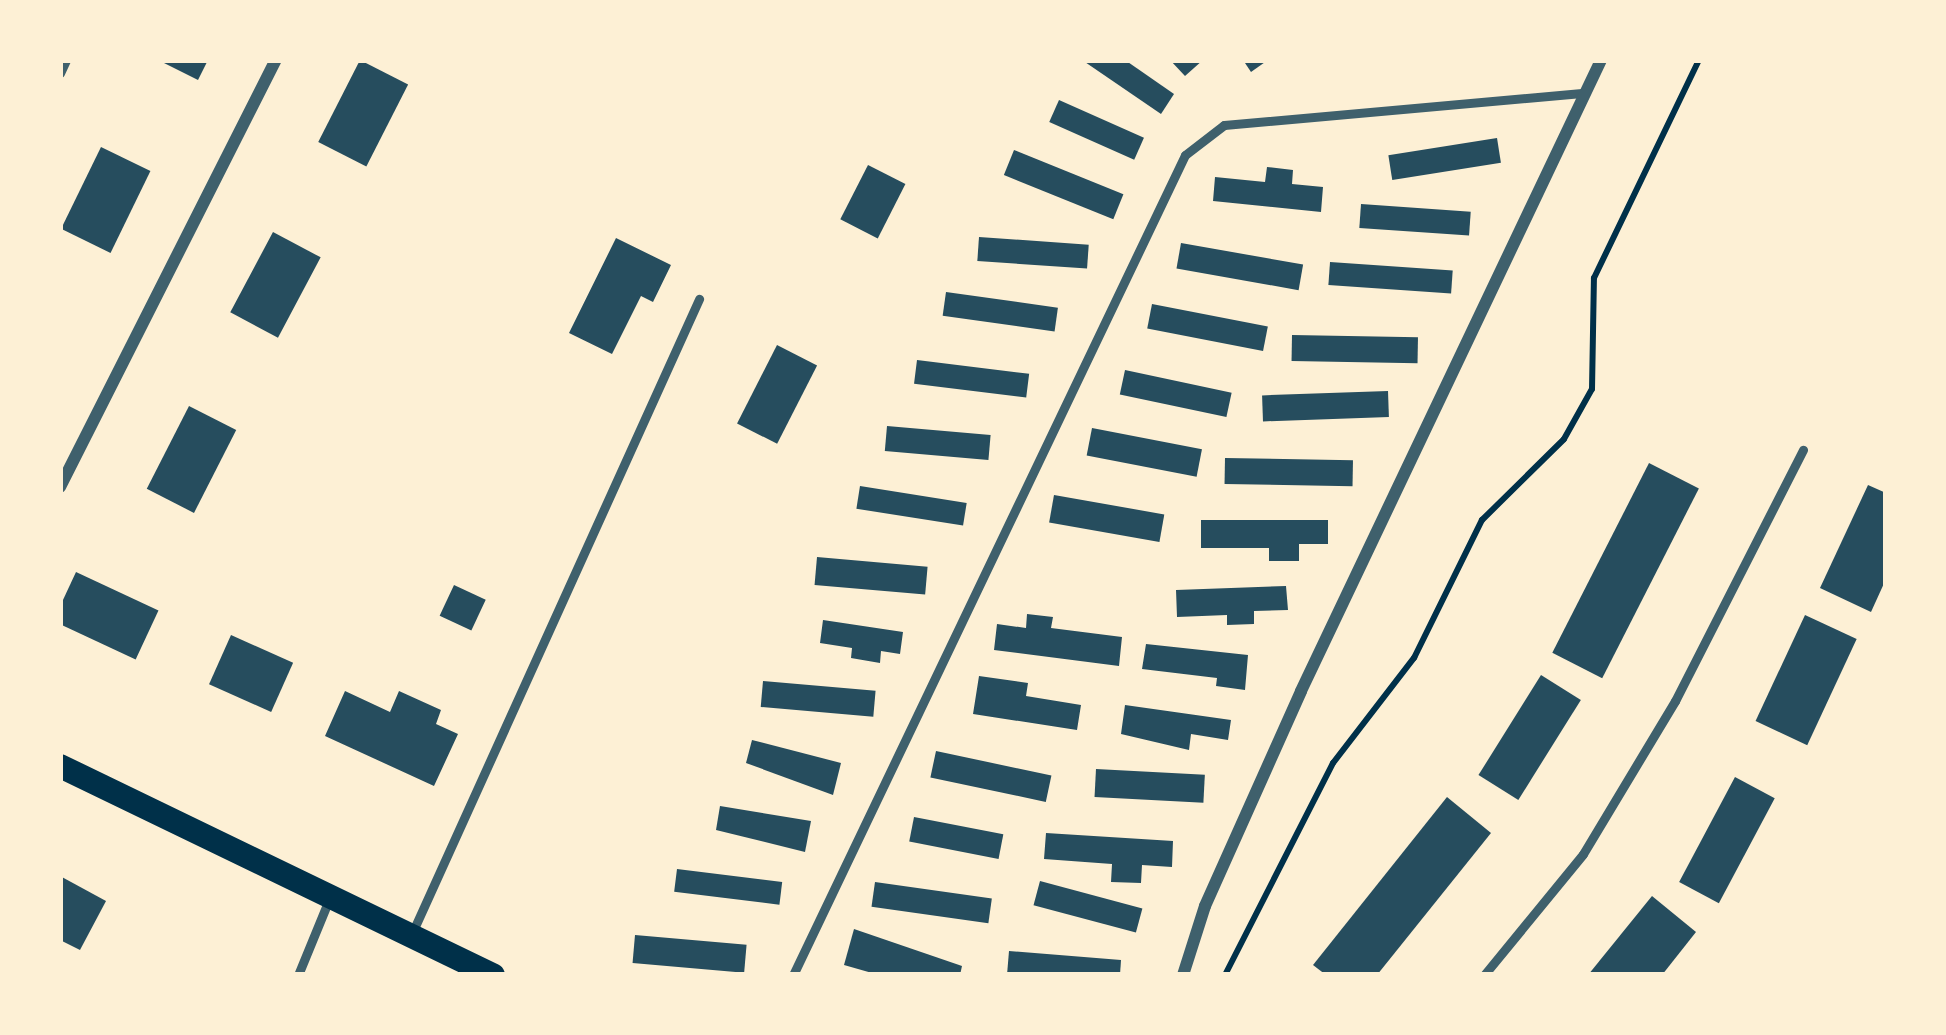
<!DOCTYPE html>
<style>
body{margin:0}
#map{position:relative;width:1946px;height:1035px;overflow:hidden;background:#fdf0d5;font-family:"DejaVu Sans",sans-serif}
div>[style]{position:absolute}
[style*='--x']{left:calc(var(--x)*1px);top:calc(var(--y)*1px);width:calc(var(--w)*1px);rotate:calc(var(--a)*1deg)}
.building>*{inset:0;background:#264d5e;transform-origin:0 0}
.path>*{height:6px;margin:-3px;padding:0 3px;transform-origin:3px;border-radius:3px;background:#003049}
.service>*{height:9px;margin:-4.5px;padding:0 4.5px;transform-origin:4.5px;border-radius:4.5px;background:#3f606c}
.minor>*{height:12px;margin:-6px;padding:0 6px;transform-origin:6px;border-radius:6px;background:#3f606c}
.secondary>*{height:24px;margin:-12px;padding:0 12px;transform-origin:12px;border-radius:12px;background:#003049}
span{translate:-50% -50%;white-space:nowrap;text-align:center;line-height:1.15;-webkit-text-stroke:9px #fdf0d5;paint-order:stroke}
.frame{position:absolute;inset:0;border:63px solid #fdf0d5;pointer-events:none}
</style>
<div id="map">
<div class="building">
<i style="clip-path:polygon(158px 60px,208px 60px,198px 80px)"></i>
<i style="left:360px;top:60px;width:54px;height:92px;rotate:27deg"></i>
<i style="clip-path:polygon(1082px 60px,1125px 60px,1174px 94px,1161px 114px)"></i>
<i style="clip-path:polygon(1170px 60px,1203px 60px,1185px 76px)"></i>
<i style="clip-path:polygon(1243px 60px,1268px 60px,1251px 72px)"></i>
<i style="left:1059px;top:100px;width:93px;height:24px;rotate:24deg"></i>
<i style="left:1497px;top:138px;width:25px;height:110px;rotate:81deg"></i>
<i style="left:101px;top:147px;width:55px;height:91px;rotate:26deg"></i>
<i style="left:1014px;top:150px;width:118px;height:27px;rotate:22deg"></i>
<i style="left:868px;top:165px;width:42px;height:61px;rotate:27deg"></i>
<i style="clip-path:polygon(1267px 167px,1293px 170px,1292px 184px,1323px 187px,1321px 212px,1213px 201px,1215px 177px,1265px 182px)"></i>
<i style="left:1361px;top:204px;width:110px;height:24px;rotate:4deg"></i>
<i style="left:273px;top:232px;width:54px;height:91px;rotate:28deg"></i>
<i style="left:979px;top:237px;width:110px;height:24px;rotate:4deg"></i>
<i style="clip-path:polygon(616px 238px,671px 265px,653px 302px,641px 296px,612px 354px,569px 333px)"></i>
<i style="left:1181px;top:243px;width:124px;height:26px;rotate:10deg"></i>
<i style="left:1330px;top:262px;width:123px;height:23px;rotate:4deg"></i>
<i style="left:946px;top:292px;width:113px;height:24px;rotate:8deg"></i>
<i style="left:1152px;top:304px;width:118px;height:25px;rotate:11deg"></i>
<i style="left:1292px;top:335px;width:126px;height:26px;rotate:1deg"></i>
<i style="left:777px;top:345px;width:45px;height:88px;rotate:27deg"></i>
<i style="left:917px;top:360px;width:113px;height:24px;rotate:7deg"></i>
<i style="left:1125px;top:370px;width:109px;height:25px;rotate:12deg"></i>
<i style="left:1388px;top:391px;width:26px;height:126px;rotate:88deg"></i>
<i style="left:189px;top:406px;width:53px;height:93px;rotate:27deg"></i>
<i style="left:887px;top:426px;width:104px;height:25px;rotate:5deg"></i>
<i style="left:1092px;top:428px;width:112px;height:28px;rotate:11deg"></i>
<i style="left:1225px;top:458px;width:128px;height:26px;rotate:1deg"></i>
<i style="left:1649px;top:463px;width:56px;height:213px;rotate:27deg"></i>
<i style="clip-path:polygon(1868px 485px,1886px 493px,1886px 579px,1871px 612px,1820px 588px)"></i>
<i style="left:860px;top:486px;width:108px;height:23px;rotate:9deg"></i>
<i style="left:1054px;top:495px;width:112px;height:28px;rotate:10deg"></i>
<i style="clip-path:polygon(1201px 520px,1328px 520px,1328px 544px,1299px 544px,1299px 561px,1269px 561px,1269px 548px,1201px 548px)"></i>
<i style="left:817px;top:557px;width:111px;height:28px;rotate:5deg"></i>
<i style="left:76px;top:572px;width:91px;height:54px;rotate:25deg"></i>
<i style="left:454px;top:585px;width:35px;height:34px;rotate:25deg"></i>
<i style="clip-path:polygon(1286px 586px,1288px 610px,1254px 611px,1254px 624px,1227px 625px,1227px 615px,1177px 617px,1176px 590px)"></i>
<i style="clip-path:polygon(1027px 614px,1053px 617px,1051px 628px,1122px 637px,1119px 666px,994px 650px,997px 624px,1026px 628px)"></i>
<i style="left:1805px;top:615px;width:57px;height:117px;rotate:25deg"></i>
<i style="clip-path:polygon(823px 620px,903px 632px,900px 654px,881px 651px,880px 663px,851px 658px,852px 648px,820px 643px)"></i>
<i style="left:231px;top:635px;width:68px;height:54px;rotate:24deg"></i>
<i style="clip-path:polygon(1146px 644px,1248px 655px,1245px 690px,1216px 686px,1217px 678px,1142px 669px)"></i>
<i style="left:1541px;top:675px;width:47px;height:118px;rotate:32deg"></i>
<i style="clip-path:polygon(979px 676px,1028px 683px,1026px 696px,1081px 705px,1077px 730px,973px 714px)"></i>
<i style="left:763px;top:681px;width:113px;height:26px;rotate:5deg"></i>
<i style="clip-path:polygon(345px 691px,390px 712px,399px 691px,441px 710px,436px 724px,458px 734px,434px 786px,325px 736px)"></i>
<i style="clip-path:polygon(1125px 705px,1231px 720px,1228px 740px,1191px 734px,1189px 750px,1121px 734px)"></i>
<i style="clip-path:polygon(752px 740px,841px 763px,833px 795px,746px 763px)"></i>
<i style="left:936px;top:751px;width:118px;height:27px;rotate:12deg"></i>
<i style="left:1096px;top:769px;width:109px;height:28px;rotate:3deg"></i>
<i style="left:1735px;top:777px;width:45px;height:119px;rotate:28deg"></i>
<i style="clip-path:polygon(1447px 797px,1491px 833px,1377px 975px,1326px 975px,1313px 965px)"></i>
<i style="clip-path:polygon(720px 806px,811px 821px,805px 852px,716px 830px)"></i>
<i style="left:914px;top:817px;width:91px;height:25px;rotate:11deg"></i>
<i style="clip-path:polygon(1046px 833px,1173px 841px,1172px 867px,1142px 865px,1141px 883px,1111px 882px,1112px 864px,1044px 859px)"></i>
<i style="left:677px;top:869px;width:106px;height:23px;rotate:7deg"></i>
<i style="clip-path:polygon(60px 876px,106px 901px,80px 950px,60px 940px)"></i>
<i style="left:1040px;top:881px;width:106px;height:25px;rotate:15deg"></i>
<i style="left:875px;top:882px;width:118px;height:25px;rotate:8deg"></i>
<i style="clip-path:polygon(1652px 896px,1696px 932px,1662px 975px,1588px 975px)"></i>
<i style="clip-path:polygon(854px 929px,962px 966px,960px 975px,879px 975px,844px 965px)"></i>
<i style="left:635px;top:935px;width:112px;height:28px;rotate:5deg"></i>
<i style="clip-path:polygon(1009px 951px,1121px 960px,1120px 975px,1007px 975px)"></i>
</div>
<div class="path">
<i style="--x:1225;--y:975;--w:238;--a:-63"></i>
<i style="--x:1333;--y:763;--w:133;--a:-52.4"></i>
<i style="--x:1414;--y:658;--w:154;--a:-63.8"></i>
<i style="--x:1482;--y:520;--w:115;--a:-44.6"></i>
<i style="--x:1564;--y:439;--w:57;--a:-60.8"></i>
<i style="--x:1592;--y:389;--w:111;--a:-89"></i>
<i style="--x:1594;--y:278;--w:242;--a:-64.3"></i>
</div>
<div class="service">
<i style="--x:60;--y:73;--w:14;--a:-65"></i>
<i style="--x:413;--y:931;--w:694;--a:-65.65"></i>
<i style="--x:298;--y:975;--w:84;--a:-67.7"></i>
<i style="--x:793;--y:975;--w:909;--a:-64.45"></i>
<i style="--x:1185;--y:155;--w:49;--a:-37.6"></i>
<i style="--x:1224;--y:125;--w:362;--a:-5.1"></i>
<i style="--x:1484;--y:975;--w:156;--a:-50.7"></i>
<i style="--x:1583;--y:854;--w:179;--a:-59"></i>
<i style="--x:1675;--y:701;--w:282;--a:-63"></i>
</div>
<div class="minor">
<i style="--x:60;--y:487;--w:479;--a:-63.2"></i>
<i style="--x:1183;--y:975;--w:72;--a:-72.3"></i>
<i style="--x:1205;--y:906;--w:235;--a:-65.9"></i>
<i style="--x:1301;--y:691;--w:699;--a:-64.57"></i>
</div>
<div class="secondary">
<i style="--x:60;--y:766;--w:481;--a:25.8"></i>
</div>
<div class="frame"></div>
</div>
